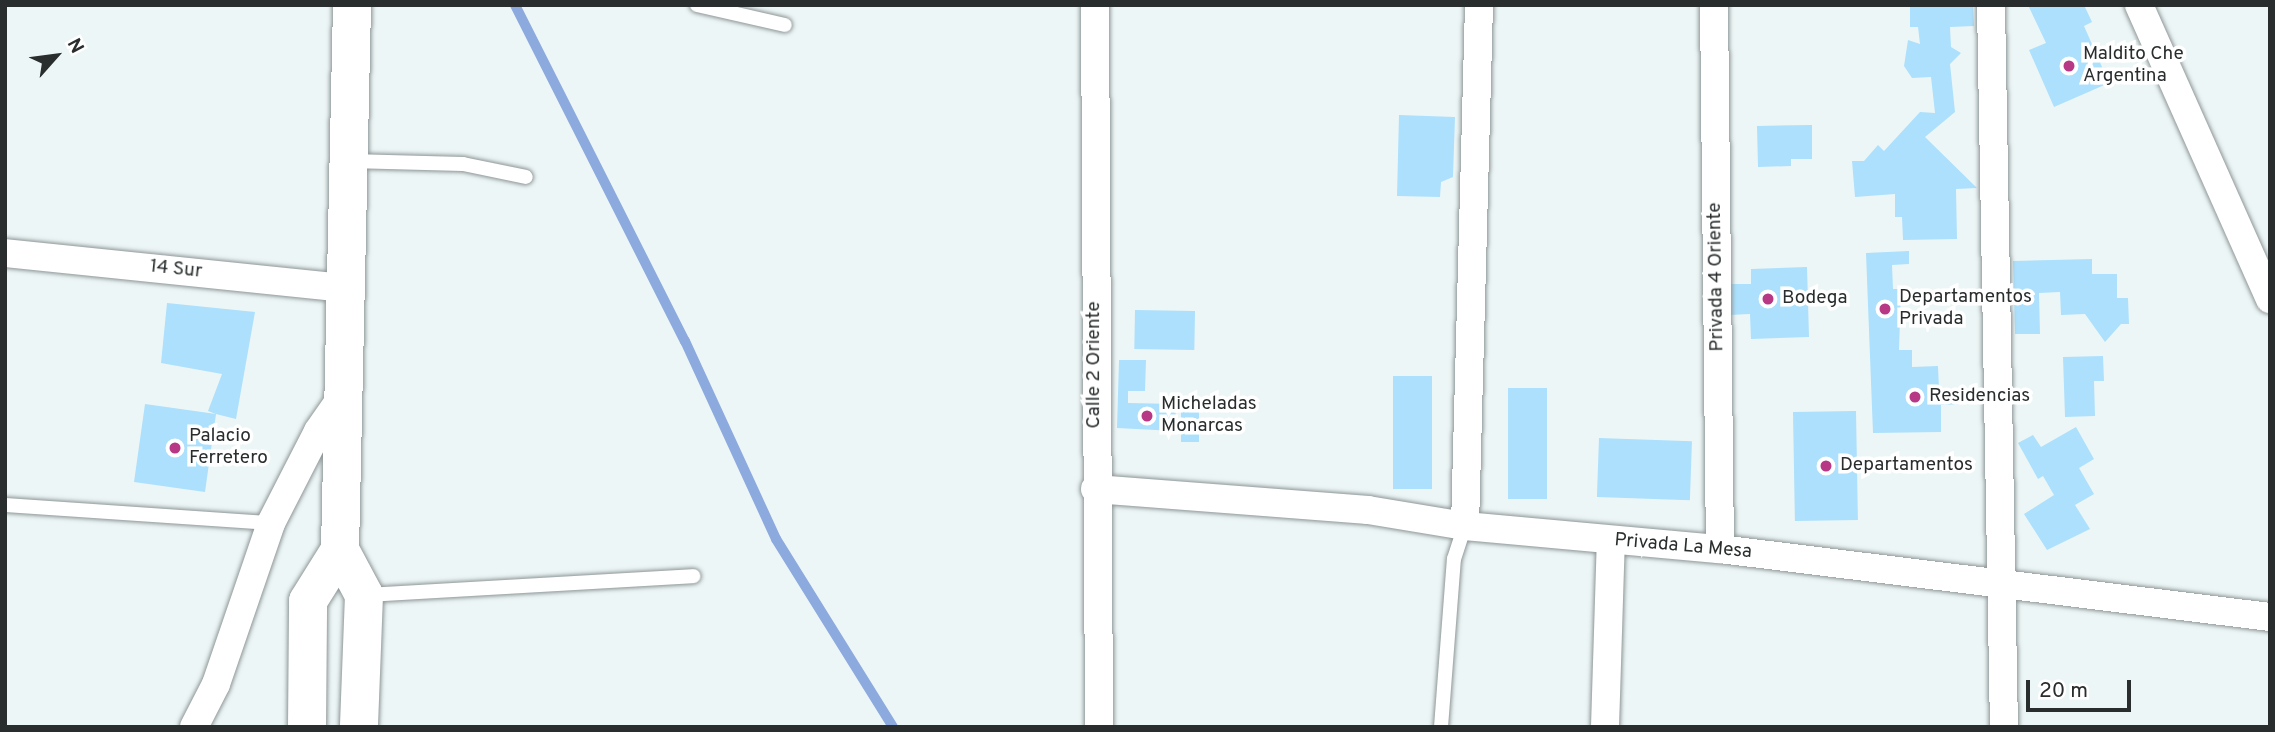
<!DOCTYPE html>
<style>
body{margin:0}
#map{position:relative;width:2275px;height:732px;overflow:hidden;background:#edf6f6;font-family:Overpass,sans-serif}
div>[style]{position:absolute}
[style*='--x']{left:calc(var(--x)*1px);top:calc(var(--y)*1px);width:calc(var(--w)*1px);rotate:calc(var(--a)*1deg)}
.stream>*{height:10px;margin:-5px;padding:0 5px;transform-origin:5px;border-radius:5px;background:#8daadf}
.building>*{inset:0;background:#ace0fc;transform-origin:0 0}
.roads{filter:drop-shadow(0 0 2px #8e9697) drop-shadow(0 0 2px #8e9697)}
.service>*{height:14px;margin:-7px;padding:0 7px;transform-origin:7px;border-radius:7px;background:#fff}
.minor>*{height:28px;margin:-14px;padding:0 14px;transform-origin:14px;border-radius:14px;background:#fff}
.secondary>*{height:38px;margin:-19px;padding:0 19px;transform-origin:19px;border-radius:19px;background:#fff}
.dots>*{width:19px;height:19px;translate:-50% -50%;box-sizing:border-box;border:4px solid #fff;border-radius:50%}
span{translate:-50% -50%;white-space:nowrap;text-align:center;line-height:1.15;-webkit-text-stroke:7px #fff;paint-order:stroke}
.poi-label{font-size:19px;color:#292d2d}
.left{translate:0 -50%;text-align:left}
.street-label{font-size:19px;color:#292d2d}
.frame{position:absolute;inset:0;border:7px solid #292d2d;pointer-events:none}
.north{position:absolute;left:21px;top:21px;width:70px;height:70px;-webkit-text-stroke:5px #fff;paint-order:stroke;rotate:62deg;font-size:19px;font-weight:700;line-height:28px;text-align:center;color:#292d2d}
.north::after{content:'';display:block;margin:auto;width:24px;height:32px;background:#292d2d;clip-path:polygon(50% 0,100% 100%,50% 72%,0 100%)}
.scale{position:absolute;left:2026px;top:680px;width:105px;height:32px;box-sizing:border-box;border:4px solid #292d2d;border-top:0;padding-left:9px;font-size:21px;line-height:24px;white-space:nowrap;color:#292d2d;-webkit-text-stroke:5px #fff;paint-order:stroke}
</style>
<div id="map">
<div class="stream">
<i style="--x:515;--y:5;--w:377;--a:63.2"></i>
<i style="--x:685;--y:341;--w:218;--a:65.3"></i>
<i style="--x:776;--y:539;--w:221;--a:58.1"></i>
</div>
<div class="building">
<i style="clip-path:polygon(1910px 5px,1973px 5px,1974px 26px,1950px 27px,1951px 47px,1961px 53px,1950px 64px,1955px 112px,1925px 137px,1977px 188px,1956px 189px,1957px 239px,1903px 240px,1902px 217px,1895px 217px,1895px 194px,1855px 197px,1852px 161px,1864px 161px,1878px 145px,1884px 151px,1920px 112px,1935px 113px,1931px 77px,1912px 78px,1904px 66px,1908px 40px,1920px 44px,1918px 27px,1910px 27px)"></i>
<i style="clip-path:polygon(2028px 5px,2084px 5px,2092px 22px,2084px 26px,2109px 83px,2054px 107px,2029px 50px,2046px 43px)"></i>
<i style="clip-path:polygon(1399px 115px,1455px 117px,1453px 177px,1441px 182px,1440px 197px,1397px 196px)"></i>
<i style="clip-path:polygon(1812px 125px,1812px 159px,1791px 159px,1791px 166px,1758px 167px,1757px 126px)"></i>
<i style="clip-path:polygon(1909px 251px,1909px 264px,1892px 265px,1893px 289px,1901px 289px,1899px 350px,1912px 350px,1912px 367px,1938px 366px,1939px 389px,1959px 390px,1960px 404px,1941px 405px,1941px 432px,1873px 433px,1866px 253px)"></i>
<i style="clip-path:polygon(2092px 259px,2092px 274px,2117px 274px,2117px 298px,2128px 298px,2129px 324px,2121px 324px,2105px 342px,2085px 314px,2061px 315px,2060px 292px,2039px 293px,2040px 334px,2015px 334px,2013px 261px)"></i>
<i style="clip-path:polygon(1807px 267px,1809px 337px,1751px 339px,1750px 314px,1729px 315px,1728px 284px,1751px 284px,1751px 269px)"></i>
<i style="clip-path:polygon(167px 303px,255px 312px,236px 419px,216px 414px,205px 492px,134px 482px,145px 404px,216px 414px,208px 411px,222px 374px,161px 363px)"></i>
<i style="left:1135px;top:310px;width:60px;height:39px;rotate:1deg"></i>
<i style="clip-path:polygon(2103px 356px,2104px 381px,2094px 381px,2095px 416px,2065px 417px,2063px 357px)"></i>
<i style="clip-path:polygon(1119px 360px,1146px 360px,1145px 391px,1128px 391px,1128px 403px,1176px 404px,1175px 431px,1117px 428px)"></i>
<i style="left:1393px;top:376px;width:39px;height:113px"></i>
<i style="left:1508px;top:388px;width:39px;height:111px"></i>
<i style="left:1181px;top:398px;width:18px;height:44px"></i>
<i style="left:1856px;top:411px;width:109px;height:63px;rotate:89deg"></i>
<i style="clip-path:polygon(2076px 427px,2094px 459px,2079px 468px,2094px 494px,2075px 505px,2090px 529px,2047px 550px,2024px 514px,2054px 495px,2043px 476px,2038px 479px,2018px 443px,2033px 435px,2041px 447px)"></i>
<i style="left:1599px;top:438px;width:93px;height:59px;rotate:2deg"></i>
</div>
<div class="roads">
<div class="service">
<i style="--x:697;--y:5;--w:90;--a:12.8"></i>
<i style="--x:350;--y:161;--w:113;--a:1.5"></i>
<i style="--x:463;--y:164;--w:64;--a:11.7"></i>
<i style="--x:5;--y:505;--w:267;--a:3.9"></i>
<i style="--x:365;--y:595;--w:329;--a:-3.3"></i>
<i style="--x:1441;--y:727;--w:169;--a:-85.6"></i>
<i style="--x:1454;--y:559;--w:35;--a:-72"></i>
</div>
<div class="minor">
<i style="--x:1095;--y:5;--w:720;--a:89.68"></i>
<i style="--x:1714;--y:5;--w:544;--a:89.37"></i>
<i style="--x:1991;--y:5;--w:722;--a:88.97"></i>
<i style="--x:2139;--y:5;--w:322;--a:66"></i>
<i style="--x:5;--y:253;--w:343;--a:5.9"></i>
<i style="--x:1095;--y:489;--w:274;--a:4.4"></i>
<i style="--x:1368;--y:510;--w:98;--a:9.4"></i>
<i style="--x:1465;--y:526;--w:256;--a:5.2"></i>
<i style="--x:1720;--y:549;--w:554;--a:7.05"></i>
<i style="--x:1465;--y:526;--w:521;--a:-88.46"></i>
<i style="--x:194;--y:727;--w:48;--a:-62.9"></i>
<i style="--x:216;--y:684;--w:170;--a:-71.1"></i>
<i style="--x:271;--y:523;--w:103;--a:-62.9"></i>
<i style="--x:318;--y:431;--w:39;--a:-55"></i>
<i style="--x:1605;--y:727;--w:186;--a:-88.2"></i>
</div>
<div class="secondary">
<i style="--x:352;--y:5;--w:545;--a:91.26"></i>
<i style="--x:340;--y:550;--w:51;--a:61.9"></i>
<i style="--x:364;--y:595;--w:132;--a:92.2"></i>
<i style="--x:307;--y:727;--w:126;--a:-89.5"></i>
<i style="--x:308;--y:601;--w:60;--a:-57.9"></i>
</div>
</div>
<div class="dots">
<i style="left:2069px;top:66px;background:#b73885"></i>
<i style="left:1768px;top:299px;background:#b73885"></i>
<i style="left:1885px;top:309px;background:#b73885"></i>
<i style="left:1915px;top:397px;background:#b73885"></i>
<i style="left:1147px;top:416px;background:#b73885"></i>
<i style="left:175px;top:448px;background:#b73885"></i>
<i style="left:1826px;top:466px;background:#b73885"></i>
</div>
<div class="poi-label">
<span class="left" style="left:2083px;top:66px">Maldito Che<br>Argentina</span>
<span class="left" style="left:1899px;top:309px">Departamentos<br>Privada</span>
<span class="left" style="left:1782px;top:299px">Bodega</span>
<span class="left" style="left:1929px;top:397px">Residencias</span>
<span class="left" style="left:1161px;top:416px">Micheladas<br>Monarcas</span>
<span class="left" style="left:189px;top:448px">Palacio<br>Ferretero</span>
<span class="left" style="left:1840px;top:466px">Departamentos</span>
</div>
<div class="street-label">
<span style="left:176px;top:270px;rotate:6deg">14 Sur</span>
<span style="left:1717px;top:277px;rotate:-91deg">Privada 4 Oriente</span>
<span style="left:1095px;top:365px;rotate:-90deg">Calle 2 Oriente</span>
<span style="left:1683px;top:547px;rotate:5deg">Privada La Mesa</span>
</div>
<div class="frame"></div>
<div class="north">N</div>
<div class="scale">20 m</div>
</div>
